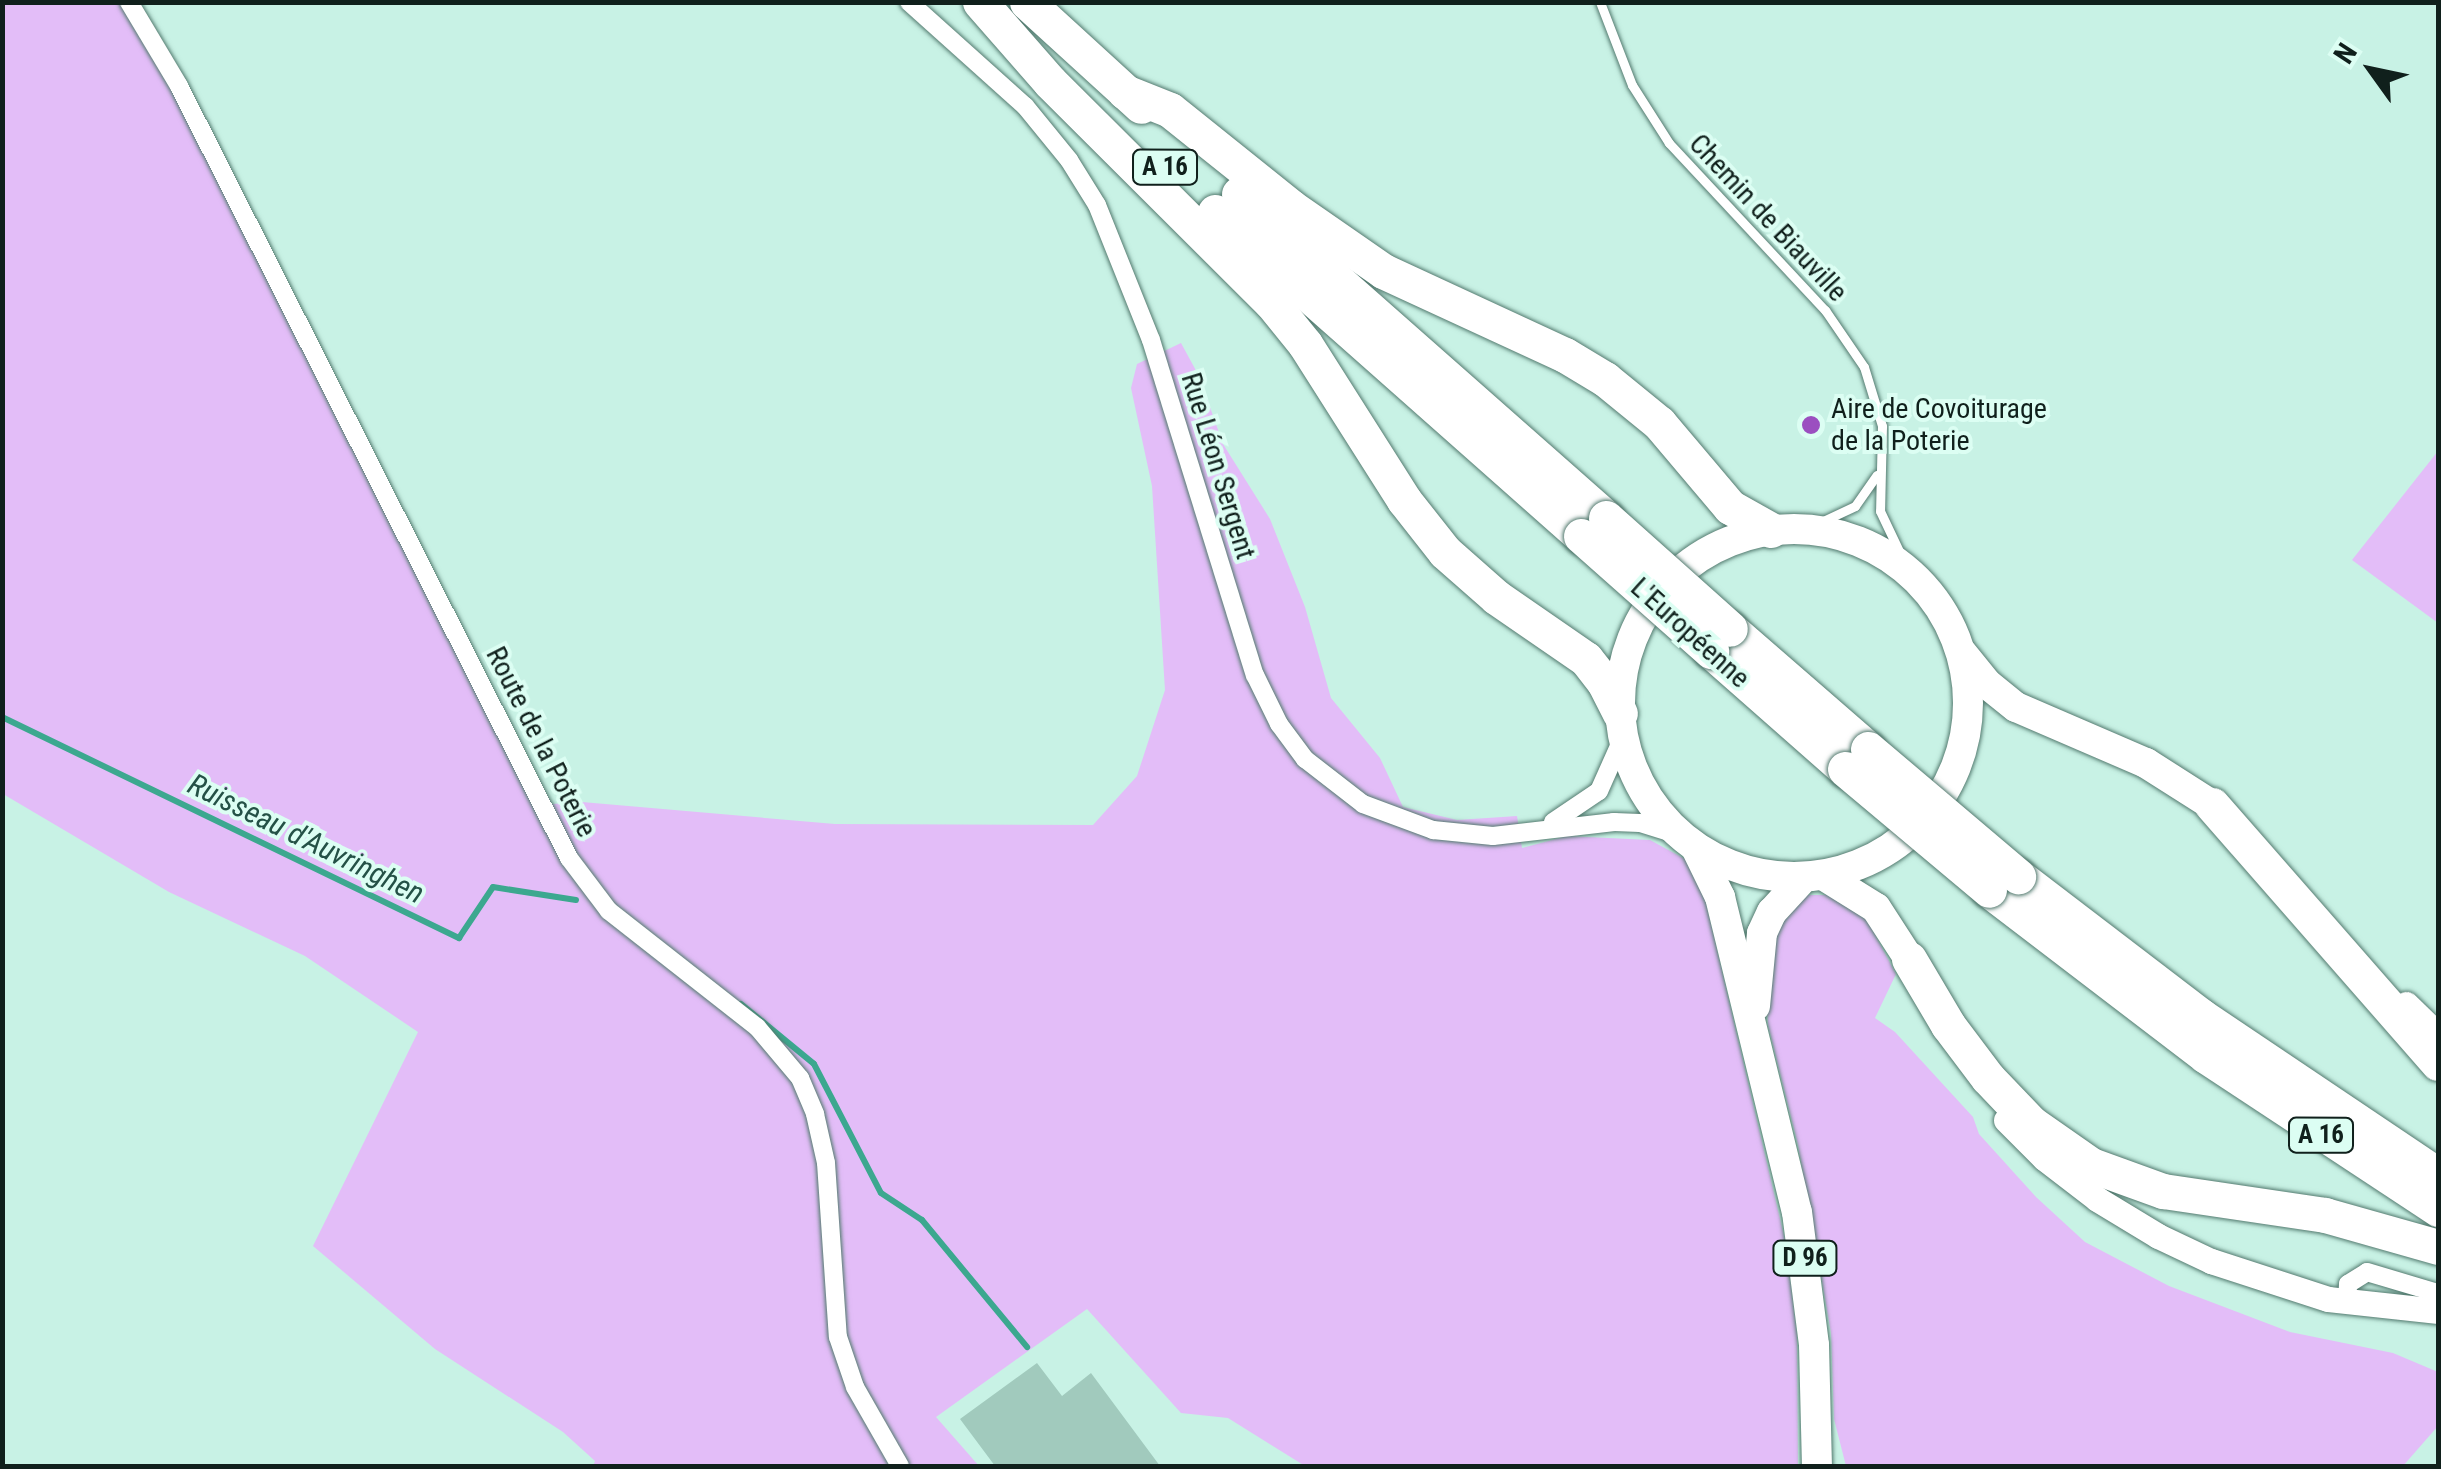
<!DOCTYPE html>
<meta charset="utf-8">
<style>
body{margin:0}
#map{position:relative;width:2441px;height:1469px;overflow:hidden;background:#c8f2e5;font-family:"Roboto Condensed",sans-serif}
div>[style]{position:absolute}
[style*='--x']{left:calc(var(--x)*1px);top:calc(var(--y)*1px);width:calc(var(--w)*1px);rotate:calc(var(--a)*1deg)}
.green>*{inset:0;background:#e3bdf8}
.stream>*{height:6px;margin:-3px;padding:0 3px;transform-origin:3px;border-radius:3px;background:#3ca88f}
.building>*{inset:0;background:#a1cabd}
.roads{filter:drop-shadow(0 0 2px #537a6f) drop-shadow(0 0 2px #537a6f)}
.lane>*{height:9px;margin:-4.5px;padding:0 4.5px;transform-origin:4.5px;border-radius:4.5px;background:#fff}
.street>*{height:18px;margin:-9px;padding:0 9px;transform-origin:9px;border-radius:9px;background:#fff}
.secondary>*{height:25px;margin:-12.5px;padding:0 12.5px;transform-origin:12.5px;border-radius:12.5px;background:#fff}
.primary>*{height:30px;margin:-15px;padding:0 15px;transform-origin:15px;border-radius:15px;background:#fff}
.primary>.ring{margin:-15px;padding:0;box-sizing:content-box;background:none;border:30px solid #fff;border-radius:50%}
.highway>*{height:35px;margin:-17.5px;padding:0 17.5px;transform-origin:17.5px;border-radius:17.5px;background:#fff}
.bridges{filter:drop-shadow(0 0 2px #537a6f) drop-shadow(0 0 2px #537a6f)}
.highway-bridge>*{height:35px;margin:-17.5px;padding:0 17.5px;transform-origin:17.5px;border-radius:17.5px;background:#fff}
.dots>*{width:28px;height:28px;translate:-50% -50%;box-sizing:border-box;border:5px solid #dcfef3;border-radius:50%}
span{translate:-50% -50%;white-space:nowrap;text-align:center;line-height:1.15;-webkit-text-stroke:8px #dcfef3;paint-order:stroke}
.shield-label span{padding:2px 8px;background:#dcfef3;border:2px solid;border-radius:8px;-webkit-text-stroke-width:0}
.shield-label{font-size:25px;color:#10201c;font-weight:700}
.street-label{font-size:28px;color:#10201c}
.poi-label{font-size:28px;color:#10201c}
.left{translate:0 -50%;text-align:left}
.water-label{font-size:30px;color:#245146;font-style:italic}
.frame{position:absolute;inset:0;border:5px solid #10201c;pointer-events:none}
.north{position:absolute;left:2321px;top:20px;width:100px;height:100px;-webkit-text-stroke:8px #dcfef3;paint-order:stroke;rotate:303deg;font-size:28px;font-weight:700;line-height:40px;text-align:center;color:#10201c}
.north::after{content:'';display:block;margin:auto;width:35px;height:45px;background:#10201c;clip-path:polygon(50% 0,100% 100%,50% 72%,0 100%)}
</style>
<div id="map">
<div class="green">
<i style="clip-path:polygon(3px 3px,129px 3px,552px 804px,582px 802px,835px 824px,1093px 825px,1137px 776px,1165px 690px,1152px 486px,1131px 388px,1137px 364px,1181px 343px,1199px 376px,1223px 444px,1270px 519px,1305px 607px,1331px 698px,1380px 758px,1403px 807px,1457px 820px,1517px 816px,1522px 848px,1567px 836px,1650px 840px,1685px 859px,1702px 886px,1785px 1240px,1797px 1335px,1798px 1466px,1305px 1466px,1228px 1418px,1181px 1413px,1087px 1309px,936px 1417px,979px 1466px,593px 1466px,595px 1461px,563px 1432px,435px 1349px,313px 1246px,418px 1032px,305px 956px,169px 892px,3px 794px)"></i>
<i style="clip-path:polygon(2438px 451px,2438px 623px,2352px 560px)"></i>
<i style="clip-path:polygon(1800px 895px,1829px 895px,1866px 918px,1896px 974px,1875px 1018px,1895px 1032px,1973px 1117px,1979px 1134px,2036px 1197px,2085px 1242px,2169px 1286px,2290px 1332px,2393px 1353px,2438px 1372px,2438px 1426px,2403px 1466px,1846px 1466px,1834px 1419px,1831px 1333px,1798px 1145px,1768px 1025px,1765px 973px,1775px 928px)"></i>
</div>
<div class="stream">
<i style="--x:2;--y:717;--w:508;--a:25.81"></i>
<i style="--x:459;--y:938;--w:61;--a:-56.3"></i>
<i style="--x:493;--y:887;--w:84;--a:8.9"></i>
<i style="--x:741;--y:1004;--w:94;--a:39.4"></i>
<i style="--x:814;--y:1064;--w:145;--a:62.6"></i>
<i style="--x:881;--y:1193;--w:49;--a:33.4"></i>
<i style="--x:922;--y:1220;--w:165;--a:50.4"></i>
</div>
<div class="building">
<i style="clip-path:polygon(1037px 1363px,1062px 1396px,1091px 1373px,1160px 1466px,995px 1466px,960px 1419px)"></i>
</div>
<div class="roads">
<div class="lane">
<i style="--x:1600;--y:2;--w:89;--a:68.9"></i>
<i style="--x:1632;--y:85;--w:69;--a:57.5"></i>
<i style="--x:1669;--y:143;--w:229;--a:47"></i>
<i style="--x:1825;--y:310;--w:69;--a:55.6"></i>
<i style="--x:1864;--y:367;--w:62;--a:73"></i>
<i style="--x:1882;--y:426;--w:85;--a:91.3"></i>
<i style="--x:1880;--y:511;--w:68;--a:64.6"></i>
<i style="--x:1806;--y:529;--w:54;--a:-25.1"></i>
<i style="--x:1855;--y:506;--w:38;--a:-55"></i>
</div>
<div class="street">
<i style="--x:129;--y:2;--w:98;--a:59.2"></i>
<i style="--x:179;--y:86;--w:865;--a:63.2"></i>
<i style="--x:569;--y:858;--w:66;--a:53"></i>
<i style="--x:609;--y:911;--w:188;--a:38.1"></i>
<i style="--x:757;--y:1027;--w:67;--a:49.9"></i>
<i style="--x:800;--y:1078;--w:39;--a:67"></i>
<i style="--x:815;--y:1114;--w:50;--a:77.3"></i>
<i style="--x:826;--y:1163;--w:174;--a:86.1"></i>
<i style="--x:838;--y:1337;--w:53;--a:71.2"></i>
<i style="--x:855;--y:1387;--w:91;--a:60.3"></i>
<i style="--x:909;--y:2;--w:156;--a:41.9"></i>
<i style="--x:1025;--y:106;--w:70;--a:50.8"></i>
<i style="--x:1069;--y:160;--w:53;--a:58.1"></i>
<i style="--x:1097;--y:205;--w:145;--a:68.2"></i>
<i style="--x:1151;--y:340;--w:351;--a:72.8"></i>
<i style="--x:1255;--y:675;--w:55;--a:63.9"></i>
<i style="--x:1279;--y:724;--w:44;--a:53.4"></i>
<i style="--x:1305;--y:759;--w:73;--a:37.8"></i>
<i style="--x:1363;--y:804;--w:75;--a:20.4"></i>
<i style="--x:1433;--y:830;--w:60;--a:5.7"></i>
<i style="--x:1493;--y:836;--w:122;--a:-6.6"></i>
<i style="--x:1614;--y:822;--w:26;--a:2"></i>
<i style="--x:1640;--y:823;--w:41;--a:17.1"></i>
<i style="--x:1553;--y:822;--w:55;--a:-34"></i>
<i style="--x:1599;--y:791;--w:59;--a:-66"></i>
<i style="--x:2347;--y:1303;--w:19;--a:-87"></i>
<i style="--x:2348;--y:1284;--w:22;--a:-32"></i>
<i style="--x:2367;--y:1272;--w:74;--a:16.5"></i>
</div>
<div class="secondary">
<i style="--x:2406;--y:1004;--w:45;--a:44.1"></i>
<i style="--x:2006;--y:1120;--w:54;--a:45"></i>
<i style="--x:2044;--y:1158;--w:67;--a:37.7"></i>
<i style="--x:2097;--y:1199;--w:71;--a:31.2"></i>
<i style="--x:2158;--y:1236;--w:59;--a:25.3"></i>
<i style="--x:2211;--y:1261;--w:123;--a:18"></i>
<i style="--x:2328;--y:1299;--w:111;--a:6.2"></i>
</div>
<div class="primary">
<i class="ring" style="left:1620px;top:529px;width:318px;height:318px"></i>
<i style="--x:1962;--y:653;--w:38;--a:51"></i>
<i style="--x:1986;--y:683;--w:38;--a:39"></i>
<i style="--x:2016;--y:707;--w:142;--a:23.3"></i>
<i style="--x:2146;--y:763;--w:78;--a:32.5"></i>
<i style="--x:1696;--y:848;--w:55;--a:63.9"></i>
<i style="--x:1720;--y:897;--w:324;--a:76.3"></i>
<i style="--x:1797;--y:1212;--w:134;--a:82.7"></i>
<i style="--x:1814;--y:1345;--w:121;--a:88.6"></i>
<i style="--x:1823;--y:875;--w:62;--a:31.9"></i>
<i style="--x:1876;--y:908;--w:61;--a:57.1"></i>
<i style="--x:1755;--y:1006;--w:73;--a:-84.5"></i>
<i style="--x:1762;--y:933;--w:23;--a:-65"></i>
<i style="--x:1772;--y:912;--w:46;--a:-47.6"></i>
</div>
<div class="highway">
<i style="--x:980;--y:2;--w:106;--a:48.8"></i>
<i style="--x:1050;--y:82;--w:312;--a:44.9"></i>
<i style="--x:1271;--y:302;--w:54;--a:51"></i>
<i style="--x:1305;--y:344;--w:185;--a:57.6"></i>
<i style="--x:1404;--y:500;--w:66;--a:51.7"></i>
<i style="--x:1445;--y:552;--w:68;--a:41.4"></i>
<i style="--x:1496;--y:597;--w:109;--a:34.6"></i>
<i style="--x:1586;--y:659;--w:29;--a:52"></i>
<i style="--x:1604;--y:682;--w:35;--a:63"></i>
<i style="--x:1027;--y:2;--w:154;--a:42.4"></i>
<i style="--x:1125;--y:92;--w:48;--a:21.8"></i>
<i style="--x:1170;--y:110;--w:155;--a:38.7"></i>
<i style="--x:1291;--y:207;--w:112;--a:34.8"></i>
<i style="--x:1383;--y:271;--w:200;--a:24.8"></i>
<i style="--x:1565;--y:355;--w:47;--a:31"></i>
<i style="--x:1605;--y:379;--w:70;--a:39.2"></i>
<i style="--x:1659;--y:423;--w:110;--a:49.8"></i>
<i style="--x:1730;--y:507;--w:47;--a:29.3"></i>
<i style="--x:1239;--y:194;--w:490;--a:41.4"></i>
<i style="--x:1215;--y:212;--w:489;--a:41.5"></i>
<i style="--x:1730;--y:629;--w:183;--a:41"></i>
<i style="--x:1711;--y:651;--w:179;--a:41.4"></i>
<i style="--x:2212;--y:805;--w:343;--a:48.8"></i>
<i style="--x:2018;--y:876;--w:230;--a:37.4"></i>
<i style="--x:2201;--y:1016;--w:285;--a:33.9"></i>
<i style="--x:1989;--y:890;--w:273;--a:37.4"></i>
<i style="--x:2206;--y:1056;--w:278;--a:33.4"></i>
<i style="--x:1909;--y:959;--w:77;--a:59.4"></i>
<i style="--x:1948;--y:1025;--w:66;--a:53"></i>
<i style="--x:1988;--y:1078;--w:62;--a:46.3"></i>
<i style="--x:2031;--y:1123;--w:73;--a:35"></i>
<i style="--x:2091;--y:1165;--w:77;--a:19.9"></i>
<i style="--x:2163;--y:1191;--w:164;--a:8.4"></i>
<i style="--x:2325;--y:1215;--w:117;--a:15.8"></i>
</div>
</div>
<div class="bridges">
<div class="highway-bridge">
<i style="--x:1606;--y:518;--w:166;--a:41.8"></i>
<i style="--x:1581;--y:536;--w:174;--a:41.5"></i>
<i style="--x:1868;--y:749;--w:197;--a:40.3"></i>
<i style="--x:1845;--y:769;--w:188;--a:40"></i>
</div>
</div>
<div class="dots">
<i style="left:1811px;top:425px;background:#9b4fc0"></i>
</div>
<div class="shield-label">
<span style="left:1165px;top:167px">A 16</span>
<span style="left:2321px;top:1135px">A 16</span>
<span style="left:1805px;top:1258px">D 96</span>
</div>
<div class="street-label">
<span style="left:1768px;top:218px;rotate:47deg">Chemin de Biauville</span>
<span style="left:1218px;top:466px;rotate:73deg">Rue Léon Sergent</span>
<span style="left:1690px;top:633px;rotate:42deg">L'Européenne</span>
<span style="left:541px;top:742px;rotate:63deg">Route de la Poterie</span>
</div>
<div class="poi-label">
<span class="left" style="left:1831px;top:425px">Aire de Covoiturage<br>de la Poterie</span>
</div>
<div class="water-label">
<span style="left:306px;top:839px;rotate:26deg">Ruisseau d'Auvringhen</span>
</div>
<div class="frame"></div>
<div class="north">N</div>
</div>
